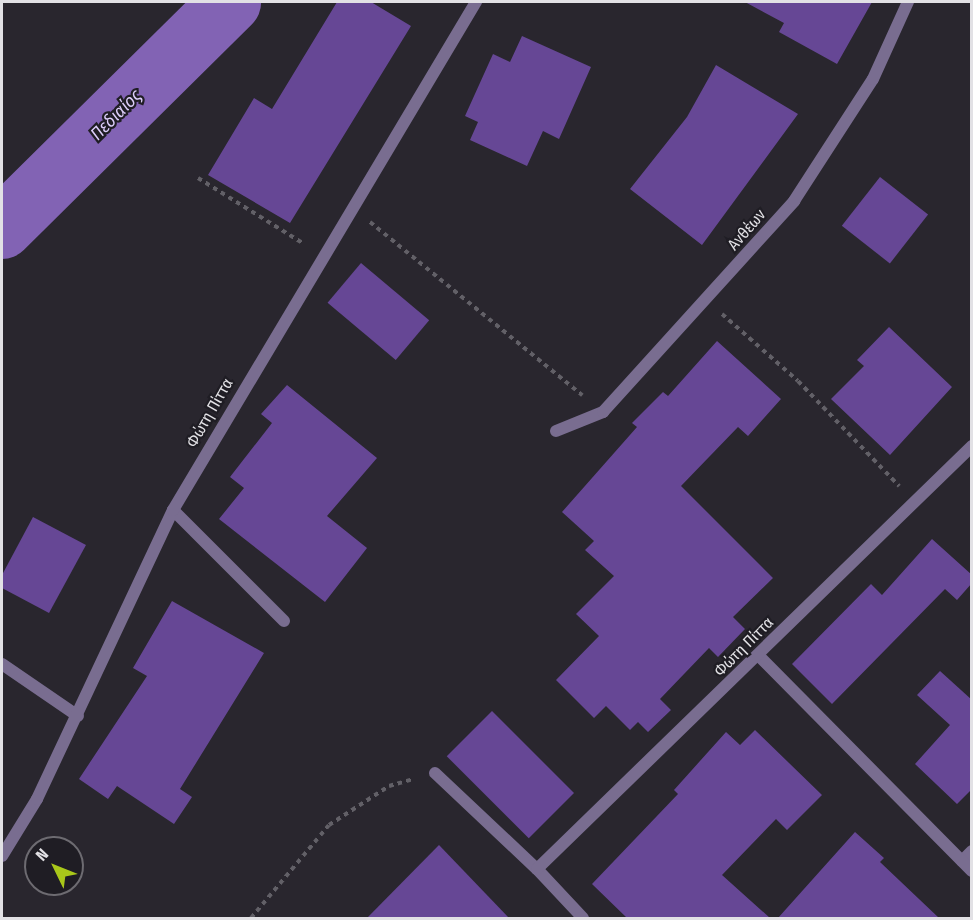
<!DOCTYPE html>
<meta charset="utf-8">
<style>
body{margin:0}
#map{position:relative;width:973px;height:920px;overflow:hidden;background:#29262e;font-family:"Fira Sans Condensed",sans-serif}
div>[style]{position:absolute}
[style*='--x']{left:calc(var(--x)*1px);top:calc(var(--y)*1px);width:calc(var(--w)*1px);rotate:calc(var(--a)*1deg)}
.river>*{height:62px;margin:-31px;padding:0 31px;transform-origin:31px;border-radius:31px;background:#8263b4}
.building>*{inset:0;background:#664795;transform-origin:0 0}
.path>*{height:4px;margin-top:-2px;transform-origin:0;background:repeating-linear-gradient(90deg,#626067 0 4.5px,transparent 0 9px)}
.service>*{height:12px;margin:-6px;padding:0 6px;transform-origin:6px;border-radius:6px;background:#796d90}
.minor>*{height:12px;margin:-6px;padding:0 6px;transform-origin:6px;border-radius:6px;background:#796d90}
span{translate:-50% -50%;white-space:nowrap;text-align:center;line-height:1.15;-webkit-text-stroke:4.5px #1f1d24;paint-order:stroke}
.street-label{font-size:16px;color:#e2e1e5}
.water-label{font-size:18px;color:#dccdf9;font-style:italic}
.frame{position:absolute;inset:0;border:3px solid #e2e1e5;pointer-events:none}
.north{position:absolute;left:24px;top:836px;width:60px;height:60px;box-sizing:border-box;background:#1f1d24;border:2px solid #6d6b71;border-radius:50%;rotate:313deg;font-size:16px;font-weight:700;line-height:24px;text-align:center;color:#e2e1e5}
.north::after{content:'';display:block;margin:auto;width:21px;height:27px;background:#a9c71a;clip-path:polygon(50% 0,100% 100%,50% 72%,0 100%)}
</style>
<div id="map">
<div class="river">
<i style="--x:2;--y:228;--w:321;--a:-44.7"></i>
</div>
<div class="building">
<i style="clip-path:polygon(337px 2px,371px 2px,411px 26px,290px 223px,208px 175px,254px 98px,272px 109px)"></i>
<i style="clip-path:polygon(745px 2px,872px 2px,837px 64px,779px 32px,784px 23px)"></i>
<i style="clip-path:polygon(522px 36px,591px 67px,559px 139px,543px 131px,527px 166px,470px 140px,478px 122px,465px 116px,493px 54px,510px 62px)"></i>
<i style="clip-path:polygon(716px 65px,798px 114px,702px 245px,630px 189px,687px 117px)"></i>
<i style="left:880px;top:177px;width:61px;height:62px;rotate:38deg"></i>
<i style="left:361px;top:263px;width:89px;height:52px;rotate:40deg"></i>
<i style="clip-path:polygon(889px 327px,952px 387px,890px 455px,831px 399px,864px 366px,857px 360px)"></i>
<i style="clip-path:polygon(717px 341px,781px 399px,748px 436px,738px 427px,681px 486px,773px 578px,733px 617px,745px 629px,718px 657px,709px 648px,660px 699px,671px 710px,648px 732px,638px 722px,630px 730px,606px 706px,594px 718px,556px 680px,599px 636px,576px 614px,614px 576px,585px 550px,594px 541px,562px 512px,637px 427px,632px 423px,663px 392px,668px 396px)"></i>
<i style="clip-path:polygon(287px 385px,377px 458px,327px 516px,367px 548px,325px 602px,219px 519px,244px 488px,230px 477px,272px 423px,261px 414px)"></i>
<i style="clip-path:polygon(33px 517px,86px 545px,49px 613px,2px 588px,2px 575px)"></i>
<i style="clip-path:polygon(932px 539px,972px 575px,972px 583px,957px 600px,945px 589px,832px 704px,792px 664px,871px 584px,882px 595px)"></i>
<i style="clip-path:polygon(172px 601px,264px 653px,180px 789px,192px 797px,174px 824px,117px 786px,108px 799px,79px 779px,147px 676px,133px 668px)"></i>
<i style="clip-path:polygon(940px 671px,972px 700px,972px 789px,957px 804px,915px 764px,950px 725px,917px 695px)"></i>
<i style="left:492px;top:711px;width:116px;height:64px;rotate:45deg"></i>
<i style="clip-path:polygon(755px 730px,822px 795px,787px 830px,776px 819px,722px 875px,770px 918px,627px 918px,592px 884px,678px 794px,674px 790px,726px 732px,740px 745px)"></i>
<i style="clip-path:polygon(855px 832px,884px 858px,880px 862px,939px 918px,778px 918px)"></i>
<i style="clip-path:polygon(439px 845px,509px 918px,367px 918px)"></i>
</div>
<div class="path">
<i style="--x:198;--y:178;--w:125;--a:31.9"></i>
<i style="--x:370;--y:222;--w:274;--a:39.2"></i>
<i style="--x:722;--y:314;--w:101;--a:41.4"></i>
<i style="--x:798;--y:381;--w:146;--a:46.1"></i>
<i style="--x:251;--y:918;--w:121;--a:-50"></i>
<i style="--x:329;--y:825;--w:72;--a:-33"></i>
<i style="--x:389;--y:786;--w:25;--a:-16"></i>
</div>
<div class="service">
<i style="--x:173;--y:510;--w:157;--a:45"></i>
<i style="--x:435;--y:773;--w:140;--a:43.3"></i>
<i style="--x:962;--y:861;--w:14;--a:-45"></i>
</div>
<div class="minor">
<i style="--x:556;--y:431;--w:51;--a:-22"></i>
<i style="--x:603;--y:412;--w:285;--a:-47.8"></i>
<i style="--x:794;--y:201;--w:145;--a:-57.1"></i>
<i style="--x:873;--y:79;--w:85;--a:-65.6"></i>
<i style="--x:758;--y:655;--w:304;--a:45.3"></i>
<i style="--x:2;--y:664;--w:92;--a:34.4"></i>
<i style="--x:2;--y:856;--w:67;--a:-58.4"></i>
<i style="--x:37;--y:799;--w:319;--a:-64.8"></i>
<i style="--x:173;--y:510;--w:592;--a:-59.19"></i>
<i style="--x:583;--y:918;--w:67;--a:-133.2"></i>
<i style="--x:537;--y:869;--w:607;--a:-44.2"></i>
</div>
<div class="street-label">
<span style="left:747px;top:230px;rotate:-49deg">Ανθέων</span>
<span style="left:210px;top:413px;rotate:-60deg">Φώτη Πίττα</span>
<span style="left:744px;top:647px;rotate:-45deg">Φώτη Πίττα</span>
</div>
<div class="water-label">
<span style="left:116px;top:115px;rotate:-45deg">Πεδιαίος</span>
</div>
<div class="frame"></div>
<div class="north">N</div>
</div>
